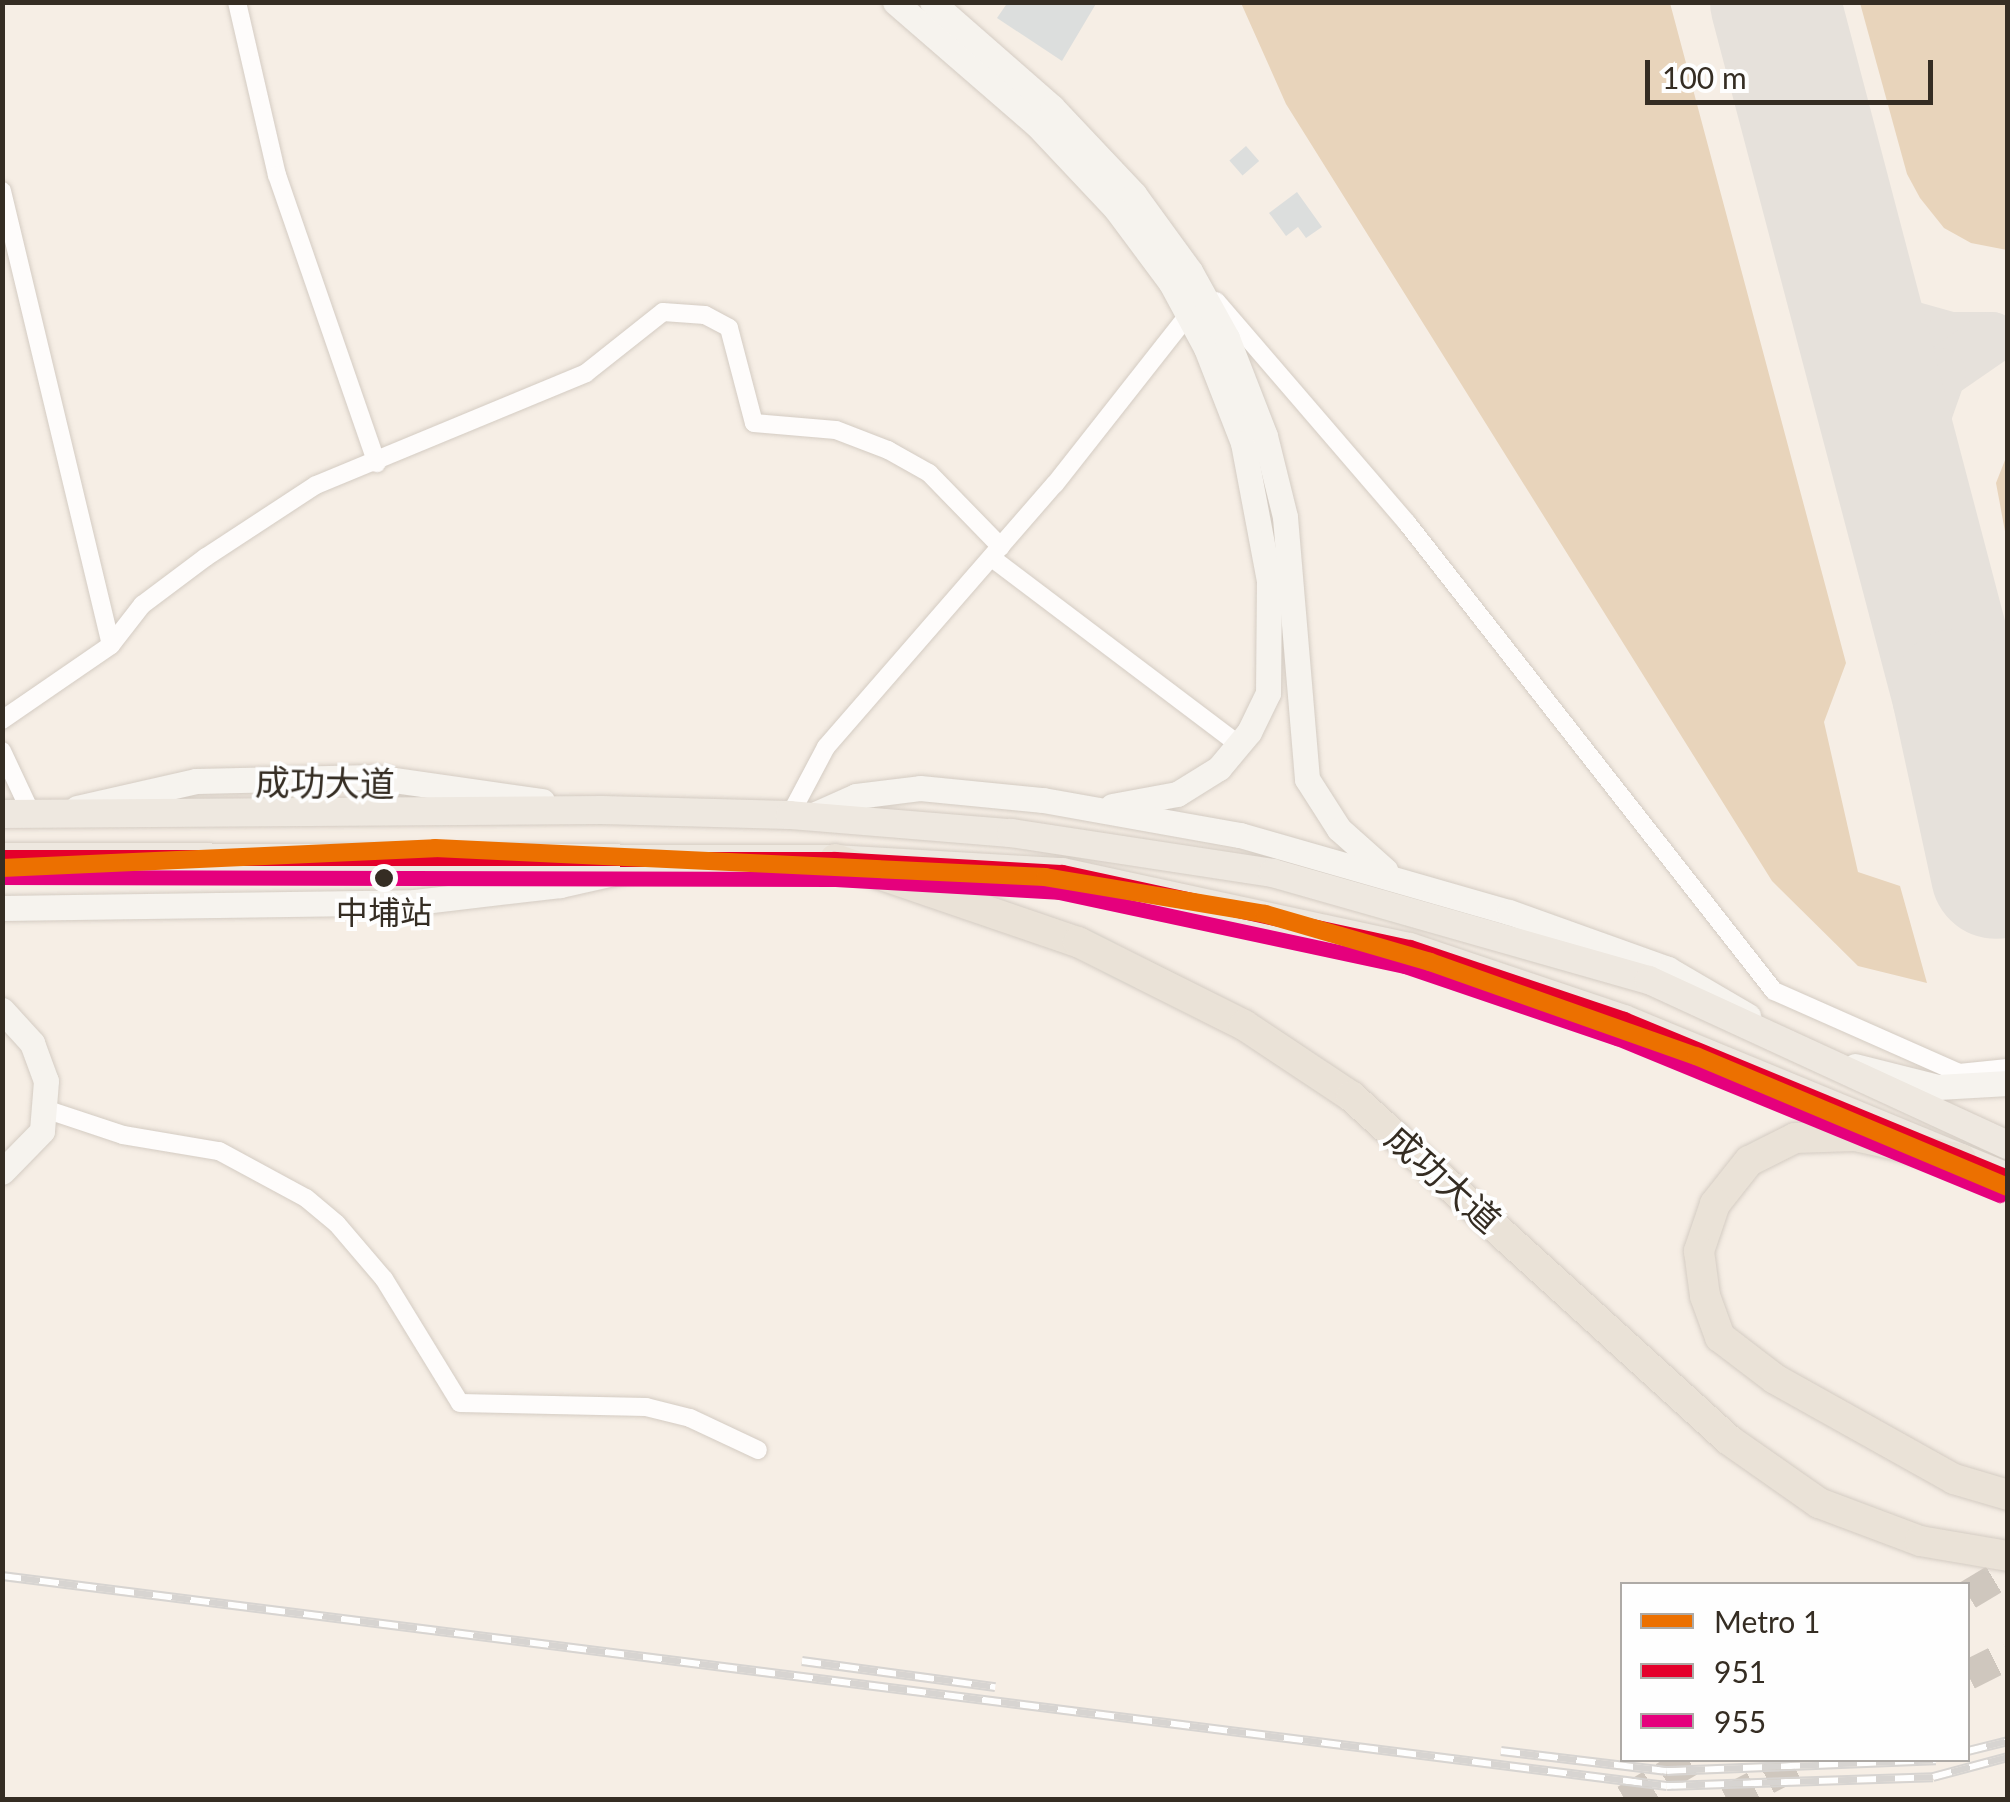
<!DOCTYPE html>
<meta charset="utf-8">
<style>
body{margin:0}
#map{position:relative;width:2010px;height:1802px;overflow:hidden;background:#f6eee5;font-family:Lato,"Noto Sans SC",sans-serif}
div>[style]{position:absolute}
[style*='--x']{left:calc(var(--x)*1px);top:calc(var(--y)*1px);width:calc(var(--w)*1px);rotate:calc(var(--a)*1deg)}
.green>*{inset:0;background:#e8d4bb}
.taxiway>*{height:52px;margin:-26px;padding:0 26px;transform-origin:26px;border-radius:26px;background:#e6e1db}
.runway>*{height:130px;margin:-65px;padding:0 65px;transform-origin:65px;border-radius:65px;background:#e6e1db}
.building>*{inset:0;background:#dcdedd;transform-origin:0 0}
.trunk-tunnel>*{height:30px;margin-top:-15px;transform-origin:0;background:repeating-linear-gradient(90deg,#cfc7be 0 30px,transparent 0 45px)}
.roads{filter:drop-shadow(0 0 2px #d4ccc3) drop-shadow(0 0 2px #d4ccc3)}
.minor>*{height:18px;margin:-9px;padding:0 9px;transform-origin:9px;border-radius:9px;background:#fefcfb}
.secondary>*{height:25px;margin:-12.5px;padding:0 12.5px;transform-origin:12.5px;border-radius:12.5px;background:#f6f3ee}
.primary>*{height:28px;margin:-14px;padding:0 14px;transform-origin:14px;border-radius:14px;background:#eee8e0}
.trunk>*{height:30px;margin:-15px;padding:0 15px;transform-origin:15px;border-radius:15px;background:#eae2d7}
.rail>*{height:10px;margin-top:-5px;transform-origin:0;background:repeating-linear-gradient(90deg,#fefefe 0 19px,#d7d4d1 0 38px);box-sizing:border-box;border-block:2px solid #d7d4d1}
.bus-1>*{height:15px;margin:-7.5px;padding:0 7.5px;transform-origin:7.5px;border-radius:7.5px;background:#e4002b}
.bus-2>*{height:15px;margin:-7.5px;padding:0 7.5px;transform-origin:7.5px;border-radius:7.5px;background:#e5007d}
.metro-1>*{height:18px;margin:-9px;padding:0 9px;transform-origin:9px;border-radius:9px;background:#ec7000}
.dots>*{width:28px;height:28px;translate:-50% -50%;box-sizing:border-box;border:5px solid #fefefe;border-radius:50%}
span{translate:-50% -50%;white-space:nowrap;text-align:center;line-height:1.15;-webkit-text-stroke:8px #fefefe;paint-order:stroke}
.bus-label{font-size:32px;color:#352d23}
.street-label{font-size:35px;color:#352d23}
.frame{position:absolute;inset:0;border:5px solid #352d23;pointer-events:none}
.legend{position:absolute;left:1620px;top:1582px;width:350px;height:180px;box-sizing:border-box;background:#fefefe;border:2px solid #aeaaa6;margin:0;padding:12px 18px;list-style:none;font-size:30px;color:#352d23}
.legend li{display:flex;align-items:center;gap:20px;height:50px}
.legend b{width:50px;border:2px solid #aeaaa6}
.scale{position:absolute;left:1645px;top:60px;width:288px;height:45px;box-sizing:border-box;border:5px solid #352d23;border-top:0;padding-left:12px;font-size:30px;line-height:35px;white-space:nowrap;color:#352d23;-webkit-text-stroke:8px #fefefe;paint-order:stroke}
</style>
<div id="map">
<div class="green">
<i style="clip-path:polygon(1241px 3px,1670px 3px,1846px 663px,1824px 722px,1858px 872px,1900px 886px,1927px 983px,1858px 966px,1772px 881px,1286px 104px)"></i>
<i style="clip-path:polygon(1860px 3px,2007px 3px,2007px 250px,1971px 243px,1944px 228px,1920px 198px,1907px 174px)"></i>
<i style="clip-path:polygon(2007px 455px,2008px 455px,2007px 542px,1996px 483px)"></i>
</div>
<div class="taxiway">
<i style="--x:1812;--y:128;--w:131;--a:75.4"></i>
<i style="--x:1845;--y:255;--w:36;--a:62"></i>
<i style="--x:1862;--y:287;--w:57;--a:42.1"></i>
<i style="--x:1904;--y:325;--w:48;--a:15.8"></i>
<i style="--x:1950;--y:338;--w:42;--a:0"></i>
<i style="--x:1992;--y:338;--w:63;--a:145.3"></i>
<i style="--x:1940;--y:374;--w:99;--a:109.5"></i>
<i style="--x:1907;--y:467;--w:103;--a:81.6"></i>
<i style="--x:1922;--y:569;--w:130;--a:74.4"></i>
<i style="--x:1957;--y:694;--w:33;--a:69"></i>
<i style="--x:1969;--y:725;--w:56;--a:45.7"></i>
</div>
<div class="runway">
<i style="--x:1775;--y:2;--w:716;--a:75.26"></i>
<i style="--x:1957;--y:694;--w:184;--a:77.8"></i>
</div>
<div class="building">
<i style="clip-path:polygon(1008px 2px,1097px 2px,1062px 61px,997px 18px)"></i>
<i style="left:1246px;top:146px;width:20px;height:22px;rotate:49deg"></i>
<i style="clip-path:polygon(1297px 192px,1322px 227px,1306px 238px,1298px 227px,1286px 236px,1269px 213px)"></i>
</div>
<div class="trunk-tunnel">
<i style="--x:1968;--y:1595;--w:47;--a:-31"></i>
<i style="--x:1968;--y:1675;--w:45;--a:-26.6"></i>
<i style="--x:1625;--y:1800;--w:78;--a:-30.8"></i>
<i style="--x:1727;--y:1800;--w:88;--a:-27.1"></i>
</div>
<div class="roads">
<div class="minor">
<i style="--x:237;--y:2;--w:178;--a:77"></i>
<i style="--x:277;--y:175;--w:305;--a:70.9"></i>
<i style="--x:2;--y:191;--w:467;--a:76.5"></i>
<i style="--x:1216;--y:301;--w:293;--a:49.3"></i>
<i style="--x:1407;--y:523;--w:595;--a:51.9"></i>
<i style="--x:1774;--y:991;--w:202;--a:23.9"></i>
<i style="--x:1959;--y:1073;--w:49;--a:-5.8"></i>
<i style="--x:992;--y:558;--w:310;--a:37.1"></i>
<i style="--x:2;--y:720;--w:132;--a:-34.5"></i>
<i style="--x:111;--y:645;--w:51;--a:-52.2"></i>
<i style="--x:142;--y:605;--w:80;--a:-36.9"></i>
<i style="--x:206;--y:557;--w:131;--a:-33.2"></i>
<i style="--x:316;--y:485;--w:292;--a:-22.5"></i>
<i style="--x:586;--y:373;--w:98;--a:-38.4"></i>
<i style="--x:663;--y:312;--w:42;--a:4.1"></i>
<i style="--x:705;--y:315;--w:27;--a:28"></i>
<i style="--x:729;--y:328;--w:98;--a:75.3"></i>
<i style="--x:754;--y:423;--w:82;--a:4.9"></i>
<i style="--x:836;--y:430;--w:56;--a:21"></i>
<i style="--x:888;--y:450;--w:47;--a:29.3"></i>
<i style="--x:929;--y:473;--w:103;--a:45.8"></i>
<i style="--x:2;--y:751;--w:71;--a:64.9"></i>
<i style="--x:790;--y:815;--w:77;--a:-62.1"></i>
<i style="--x:826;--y:747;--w:349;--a:-49"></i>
<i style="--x:1055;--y:484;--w:215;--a:-51.8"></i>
<i style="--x:45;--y:1109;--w:82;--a:18.4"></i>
<i style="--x:123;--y:1135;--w:97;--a:9.5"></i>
<i style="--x:219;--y:1151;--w:99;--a:28.4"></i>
<i style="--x:306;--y:1198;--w:40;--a:40"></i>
<i style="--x:337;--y:1224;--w:72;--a:49.5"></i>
<i style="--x:384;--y:1279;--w:145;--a:58.5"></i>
<i style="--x:460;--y:1403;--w:186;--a:1.2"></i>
<i style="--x:646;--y:1407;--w:45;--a:14"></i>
<i style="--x:690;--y:1418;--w:75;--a:25.2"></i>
</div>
<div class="secondary">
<i style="--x:895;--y:2;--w:186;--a:40.9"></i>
<i style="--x:1036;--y:124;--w:117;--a:46.7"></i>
<i style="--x:1116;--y:209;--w:92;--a:53.4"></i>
<i style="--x:1171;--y:283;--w:74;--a:61.7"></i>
<i style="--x:1206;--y:348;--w:102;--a:68.7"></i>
<i style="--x:1243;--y:443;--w:139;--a:79.3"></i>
<i style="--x:1269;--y:580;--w:113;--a:90.5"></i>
<i style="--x:1268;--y:693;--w:43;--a:116"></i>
<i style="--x:1249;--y:732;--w:47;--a:129.8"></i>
<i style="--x:1219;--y:768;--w:49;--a:148.2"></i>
<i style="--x:1177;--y:794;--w:66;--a:169.5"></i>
<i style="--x:932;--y:2;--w:159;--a:41.2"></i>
<i style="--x:1052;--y:107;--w:120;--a:46.7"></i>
<i style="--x:1134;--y:194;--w:95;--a:54"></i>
<i style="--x:1190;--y:271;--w:77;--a:61.1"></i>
<i style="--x:1227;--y:338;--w:105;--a:68.8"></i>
<i style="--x:1265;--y:436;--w:83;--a:76.1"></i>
<i style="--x:1285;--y:517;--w:263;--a:85.2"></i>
<i style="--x:1307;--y:779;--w:59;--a:57.4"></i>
<i style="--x:1339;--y:829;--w:62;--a:41.7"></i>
<i style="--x:77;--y:808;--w:122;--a:-12.8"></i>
<i style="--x:196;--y:781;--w:177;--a:-1.3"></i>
<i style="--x:373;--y:777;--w:171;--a:8.1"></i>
<i style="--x:809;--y:817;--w:51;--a:-24.1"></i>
<i style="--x:856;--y:796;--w:64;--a:-7.1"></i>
<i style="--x:920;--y:788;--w:124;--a:5.6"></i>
<i style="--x:1043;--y:800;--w:200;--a:10.1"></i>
<i style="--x:1240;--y:835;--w:280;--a:16"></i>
<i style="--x:1509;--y:912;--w:169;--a:19.7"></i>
<i style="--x:1668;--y:969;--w:93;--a:30.4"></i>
<i style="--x:2;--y:908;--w:413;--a:-0.8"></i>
<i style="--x:415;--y:902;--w:146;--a:-6.7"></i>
<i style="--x:560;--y:885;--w:91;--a:-12.7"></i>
<i style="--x:2;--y:1010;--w:45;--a:47.7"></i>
<i style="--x:32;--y:1043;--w:40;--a:69.8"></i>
<i style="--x:46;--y:1081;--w:50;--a:94.6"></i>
<i style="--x:42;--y:1131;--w:57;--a:134.3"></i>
<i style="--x:1855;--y:1066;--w:86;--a:14.2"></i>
<i style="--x:1938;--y:1087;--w:70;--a:-3.3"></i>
</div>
<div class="primary">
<i style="--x:2;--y:814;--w:600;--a:-0.38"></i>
<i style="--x:602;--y:810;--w:188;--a:1.5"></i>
<i style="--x:790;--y:815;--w:222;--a:4.7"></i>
<i style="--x:1011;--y:833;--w:265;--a:8.7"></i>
<i style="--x:1273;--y:873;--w:391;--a:15.9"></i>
<i style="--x:1649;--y:980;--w:395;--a:24.7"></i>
<i style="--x:2;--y:857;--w:833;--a:0.14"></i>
<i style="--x:835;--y:859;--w:227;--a:3.3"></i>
<i style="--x:1062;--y:872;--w:356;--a:12.2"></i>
<i style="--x:1410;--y:947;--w:226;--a:18.6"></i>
<i style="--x:1624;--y:1019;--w:415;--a:22.4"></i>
</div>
<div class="trunk">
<i style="--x:835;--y:859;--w:257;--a:18.9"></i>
<i style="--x:1078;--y:942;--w:186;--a:26.6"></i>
<i style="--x:1244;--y:1025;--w:128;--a:33.6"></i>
<i style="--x:1351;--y:1096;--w:511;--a:42.3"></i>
<i style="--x:1729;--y:1440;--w:110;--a:35"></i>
<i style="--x:1819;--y:1503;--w:108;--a:20.6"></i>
<i style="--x:1920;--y:1541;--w:89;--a:9.7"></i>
<i style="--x:1961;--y:1159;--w:108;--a:-167.8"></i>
<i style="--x:1855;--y:1136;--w:60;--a:178.1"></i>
<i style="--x:1795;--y:1138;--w:51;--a:153.4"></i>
<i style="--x:1749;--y:1161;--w:55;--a:128.3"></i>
<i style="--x:1715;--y:1204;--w:50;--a:108.8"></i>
<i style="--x:1699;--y:1251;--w:45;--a:82.4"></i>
<i style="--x:1705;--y:1296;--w:44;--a:69.9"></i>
<i style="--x:1720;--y:1337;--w:69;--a:37.4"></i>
<i style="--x:1775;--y:1379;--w:205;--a:29.2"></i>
<i style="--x:1954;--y:1479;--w:56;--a:16.5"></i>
</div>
</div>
<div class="rail">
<i style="--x:2;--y:1576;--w:1678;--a:7.19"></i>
<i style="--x:1667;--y:1786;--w:266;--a:-1.9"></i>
<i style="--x:1933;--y:1777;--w:78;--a:-14.9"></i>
<i style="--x:802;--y:1661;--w:195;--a:7.7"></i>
<i style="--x:1501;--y:1751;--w:167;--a:6.9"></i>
<i style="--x:1667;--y:1771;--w:269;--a:-2.3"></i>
<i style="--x:1968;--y:1751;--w:41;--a:-14"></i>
</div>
<div class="bus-1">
<i style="--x:2;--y:857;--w:833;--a:0.14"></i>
<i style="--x:835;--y:859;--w:227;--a:3.3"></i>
<i style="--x:1062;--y:872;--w:356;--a:12.2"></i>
<i style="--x:1410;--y:947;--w:226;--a:18.6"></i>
<i style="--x:1624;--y:1019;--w:415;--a:22.4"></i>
</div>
<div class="bus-2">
<i style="--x:2;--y:877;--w:832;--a:0.14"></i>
<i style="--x:834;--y:879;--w:225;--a:3.3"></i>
<i style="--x:1059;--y:892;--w:354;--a:12.1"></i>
<i style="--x:1405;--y:966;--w:224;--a:18.8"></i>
<i style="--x:1617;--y:1038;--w:414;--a:22.3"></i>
</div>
<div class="metro-1">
<i style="--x:2;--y:868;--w:433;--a:-2.6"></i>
<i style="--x:435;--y:848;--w:611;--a:2.72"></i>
<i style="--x:1045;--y:877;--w:223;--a:9.5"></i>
<i style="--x:1265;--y:914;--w:172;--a:16.2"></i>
<i style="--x:1430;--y:962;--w:282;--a:19.5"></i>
<i style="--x:1696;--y:1056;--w:338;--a:22.8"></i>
</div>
<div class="dots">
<i style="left:384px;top:878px;background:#352d23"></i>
</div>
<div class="bus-label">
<span style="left:384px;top:912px">中埔站</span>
</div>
<div class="street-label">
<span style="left:325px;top:782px;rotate:1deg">成功大道</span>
<span style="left:1444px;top:1178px;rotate:42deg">成功大道</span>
</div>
<div class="frame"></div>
<ul class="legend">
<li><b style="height:12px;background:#ec7000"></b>Metro 1</li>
<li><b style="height:12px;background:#e4002b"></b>951</li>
<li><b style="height:12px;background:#e5007d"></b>955</li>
</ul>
<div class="scale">100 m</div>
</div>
